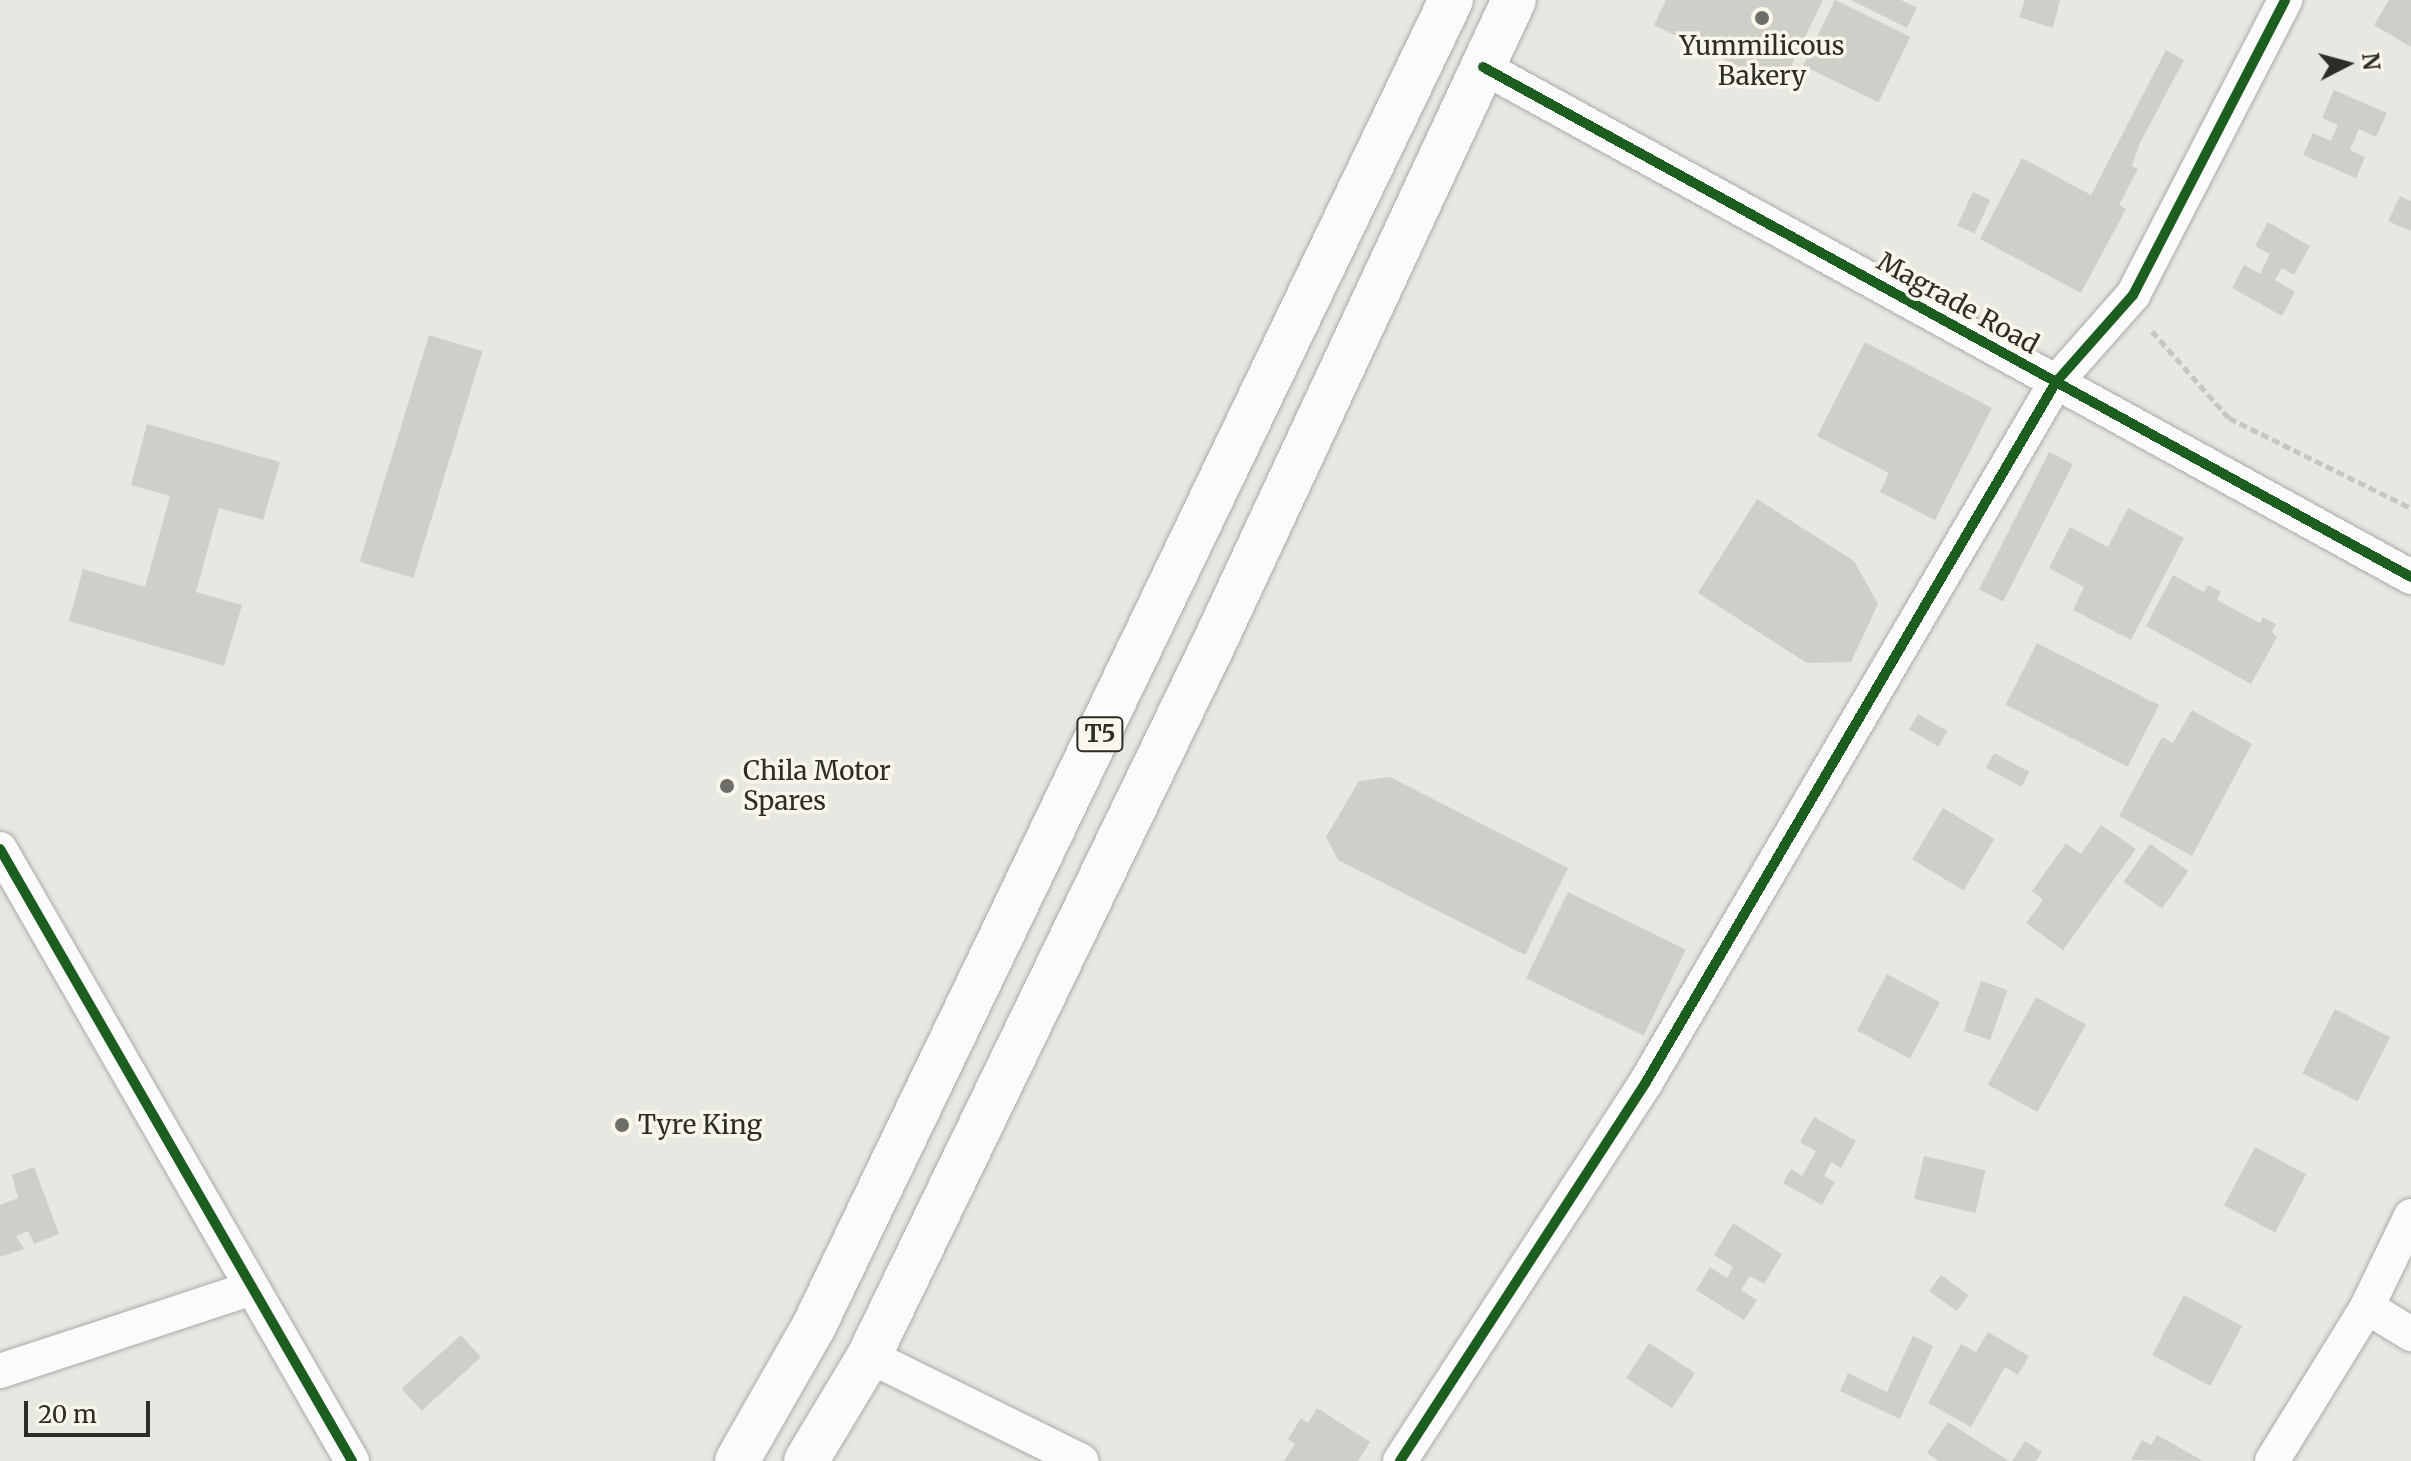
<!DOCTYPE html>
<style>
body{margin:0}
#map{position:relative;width:2411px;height:1461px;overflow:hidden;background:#e8e7e2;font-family:Merriweather,serif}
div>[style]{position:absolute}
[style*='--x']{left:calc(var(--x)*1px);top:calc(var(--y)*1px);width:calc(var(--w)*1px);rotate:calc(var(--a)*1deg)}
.building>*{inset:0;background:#cfcec9;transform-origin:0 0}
.path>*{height:5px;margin-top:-2.5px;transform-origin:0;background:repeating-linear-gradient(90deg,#c7c6c3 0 8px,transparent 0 12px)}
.roads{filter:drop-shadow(0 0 2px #acaaa6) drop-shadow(0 0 2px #acaaa6)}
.street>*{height:34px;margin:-17px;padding:0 17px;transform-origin:17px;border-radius:17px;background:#fcfbfb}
.highway>*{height:44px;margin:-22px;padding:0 22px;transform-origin:22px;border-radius:22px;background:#fcfbfb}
.cycleway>*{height:10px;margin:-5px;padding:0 5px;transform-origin:5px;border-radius:5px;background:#1b5e20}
.dots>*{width:22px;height:22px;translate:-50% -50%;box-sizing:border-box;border:4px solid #f9f6ec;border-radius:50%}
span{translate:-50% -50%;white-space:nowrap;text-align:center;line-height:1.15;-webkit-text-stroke:7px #f9f6ec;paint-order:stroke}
.shield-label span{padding:2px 6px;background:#f9f6ec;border:2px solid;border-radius:6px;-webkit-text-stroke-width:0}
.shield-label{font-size:24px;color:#2d2c28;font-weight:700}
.poi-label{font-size:26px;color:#2d2c28}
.left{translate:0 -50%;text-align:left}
.street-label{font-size:26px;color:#2d2c28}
.north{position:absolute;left:2307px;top:24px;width:80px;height:80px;-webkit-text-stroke:6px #f9f6ec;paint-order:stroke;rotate:84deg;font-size:22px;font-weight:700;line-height:32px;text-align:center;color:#2d2c28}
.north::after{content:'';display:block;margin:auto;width:28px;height:36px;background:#2d2c28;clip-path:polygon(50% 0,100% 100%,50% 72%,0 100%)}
.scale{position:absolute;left:24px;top:1401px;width:126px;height:36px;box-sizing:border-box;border:4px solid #2d2c28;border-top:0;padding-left:10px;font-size:24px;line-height:28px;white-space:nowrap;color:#2d2c28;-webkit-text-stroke:6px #f9f6ec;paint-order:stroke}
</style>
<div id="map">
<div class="building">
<i style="clip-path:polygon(1666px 0,1823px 0,1781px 87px,1654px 25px)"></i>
<i style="left:1835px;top:0;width:84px;height:73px;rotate:26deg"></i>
<i style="clip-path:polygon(1851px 0,1901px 0,1917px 8px,1907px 28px)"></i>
<i style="clip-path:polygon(2025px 0,2060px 0,2053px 28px,2019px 17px)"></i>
<i style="clip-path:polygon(2389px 0,2411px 0,2411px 47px,2374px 25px)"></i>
<i style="clip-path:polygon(2166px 50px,2184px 60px,2140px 143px,2132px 166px,2138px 169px,2119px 205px,2126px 209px,2081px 293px,1980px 239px,2022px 158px,2091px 195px)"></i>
<i style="clip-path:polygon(2334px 90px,2387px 113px,2376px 137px,2359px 129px,2350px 150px,2365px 157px,2356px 178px,2303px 155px,2313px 133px,2331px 141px,2338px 125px,2322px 118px)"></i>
<i style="left:1973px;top:192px;width:19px;height:37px;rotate:25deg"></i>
<i style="clip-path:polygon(2400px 196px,2411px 201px,2411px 231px,2388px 221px)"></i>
<i style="clip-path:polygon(2268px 222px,2310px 246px,2294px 275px,2282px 268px,2275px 280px,2295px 292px,2282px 316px,2232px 288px,2244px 265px,2260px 274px,2270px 254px,2255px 246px)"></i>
<i style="left:429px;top:335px;width:56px;height:237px;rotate:17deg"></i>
<i style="clip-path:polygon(1865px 342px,1992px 408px,1935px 520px,1880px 492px,1889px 473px,1817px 436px)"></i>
<i style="clip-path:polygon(147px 424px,280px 462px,263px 520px,219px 508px,196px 592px,242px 605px,224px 666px,69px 621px,83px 569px,145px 587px,170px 496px,131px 485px)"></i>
<i style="left:2049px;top:452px;width:27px;height:154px;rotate:27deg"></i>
<i style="clip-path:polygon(1757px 499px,1854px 561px,1878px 604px,1851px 662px,1807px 663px,1698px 593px)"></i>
<i style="clip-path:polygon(2128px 508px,2184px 538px,2131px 640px,2073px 610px,2084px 587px,2049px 568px,2070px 527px,2108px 547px)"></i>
<i style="clip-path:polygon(2173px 575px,2204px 592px,2208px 585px,2221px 592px,2217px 600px,2260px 623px,2263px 617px,2276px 624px,2272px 632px,2277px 637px,2251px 684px,2146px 626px)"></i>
<i style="left:2037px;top:643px;width:137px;height:69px;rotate:27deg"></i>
<i style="clip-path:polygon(2192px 710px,2252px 744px,2192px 856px,2119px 816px,2162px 737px,2173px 743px)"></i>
<i style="left:1918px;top:714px;width:34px;height:18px;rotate:30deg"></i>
<i style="left:1994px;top:753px;width:40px;height:17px;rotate:28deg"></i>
<i style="clip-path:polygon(1390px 777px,1568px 868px,1525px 955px,1338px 860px,1326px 837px,1359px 781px)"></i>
<i style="left:1943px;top:808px;width:60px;height:60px;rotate:31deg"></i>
<i style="clip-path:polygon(2101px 825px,2136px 849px,2063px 950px,2026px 923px,2043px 900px,2032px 891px,2066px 843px,2081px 854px)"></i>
<i style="left:2150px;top:844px;width:47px;height:46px;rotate:35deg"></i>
<i style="left:1568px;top:892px;width:131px;height:96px;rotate:26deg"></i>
<i style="left:1887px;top:974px;width:60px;height:64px;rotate:28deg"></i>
<i style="left:1981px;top:981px;width:28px;height:53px;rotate:19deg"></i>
<i style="left:2036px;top:997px;width:57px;height:100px;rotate:29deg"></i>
<i style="left:2335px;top:1009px;width:62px;height:72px;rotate:27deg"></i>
<i style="clip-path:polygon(1814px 1117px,1856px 1141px,1841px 1168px,1831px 1162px,1824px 1176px,1835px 1182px,1822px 1205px,1783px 1183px,1791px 1169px,1802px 1176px,1816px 1151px,1800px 1142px)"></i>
<i style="left:2255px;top:1147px;width:58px;height:66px;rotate:28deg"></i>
<i style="left:1924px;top:1156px;width:63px;height:44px;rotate:13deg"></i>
<i style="clip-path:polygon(34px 1167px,59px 1234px,34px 1244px,28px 1231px,16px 1236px,24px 1249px,0 1257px,0 1205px,18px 1198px,12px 1175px)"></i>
<i style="clip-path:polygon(1733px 1223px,1782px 1254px,1764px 1284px,1750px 1276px,1741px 1290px,1757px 1300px,1744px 1320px,1696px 1290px,1710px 1267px,1727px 1278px,1733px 1267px,1714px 1255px)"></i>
<i style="left:1941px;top:1275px;width:34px;height:20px;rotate:36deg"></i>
<i style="left:2184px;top:1295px;width:66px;height:68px;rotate:28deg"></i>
<i style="clip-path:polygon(1988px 1332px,2029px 1356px,2018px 1375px,2005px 1367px,1971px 1427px,1928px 1403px,1961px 1344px,1976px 1352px)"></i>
<i style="left:461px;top:1335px;width:30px;height:80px;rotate:48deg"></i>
<i style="clip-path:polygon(1913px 1336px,1933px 1346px,1900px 1419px,1840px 1391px,1848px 1373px,1887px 1392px)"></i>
<i style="left:1649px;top:1343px;width:55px;height:42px;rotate:33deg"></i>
<i style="clip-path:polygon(1317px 1408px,1370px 1442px,1358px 1461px,1284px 1461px,1295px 1444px,1288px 1439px,1301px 1418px,1308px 1423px)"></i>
<i style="clip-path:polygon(1948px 1422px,2009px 1461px,1939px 1461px,1927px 1453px)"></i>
<i style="clip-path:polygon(2157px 1435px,2203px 1461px,2131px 1460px,2142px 1440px,2151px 1445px)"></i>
<i style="clip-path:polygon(2025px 1441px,2042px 1452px,2036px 1461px,2012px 1461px)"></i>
</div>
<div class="path">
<i style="--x:2152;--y:331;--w:116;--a:48.5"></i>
<i style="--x:2229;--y:418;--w:203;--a:26.3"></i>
</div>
<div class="roads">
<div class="street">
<i style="--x:1483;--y:67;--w:1059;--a:28.79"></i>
<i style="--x:0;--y:849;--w:706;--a:60.09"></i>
<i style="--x:2367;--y:1307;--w:52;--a:31.5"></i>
<i style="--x:869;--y:1356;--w:237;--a:26.3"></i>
<i style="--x:0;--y:1371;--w:262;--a:-18.2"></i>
<i style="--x:1400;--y:1461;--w:452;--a:-57"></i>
<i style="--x:1646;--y:1082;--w:811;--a:-59.64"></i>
<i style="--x:2056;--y:382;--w:116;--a:-48.5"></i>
<i style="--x:2133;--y:295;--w:332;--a:-62.7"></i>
<i style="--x:2272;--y:1461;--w:181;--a:-58.3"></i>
<i style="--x:2367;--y:1307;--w:101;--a:-64.2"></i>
</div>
<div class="highway">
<i style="--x:737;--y:1461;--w:155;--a:-60.3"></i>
<i style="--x:814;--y:1326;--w:1471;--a:-64.34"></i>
<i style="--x:806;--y:1461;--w:122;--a:-59"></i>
<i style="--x:869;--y:1356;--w:797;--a:-64.17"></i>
<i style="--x:1216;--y:639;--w:705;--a:-65"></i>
</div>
</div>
<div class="cycleway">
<i style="--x:1483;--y:67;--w:1059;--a:28.79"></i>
<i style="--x:0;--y:849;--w:706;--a:60.09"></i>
<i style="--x:1400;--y:1461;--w:452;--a:-57"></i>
<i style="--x:1646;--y:1082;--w:811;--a:-59.64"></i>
<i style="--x:2056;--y:382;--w:116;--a:-48.5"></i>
<i style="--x:2133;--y:295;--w:332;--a:-62.7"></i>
</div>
<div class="dots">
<i style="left:1762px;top:18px;background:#6e6d69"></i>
<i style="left:727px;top:786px;background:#6e6d69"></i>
<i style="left:622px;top:1125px;background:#6e6d69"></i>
</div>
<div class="shield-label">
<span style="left:1100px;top:734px">T5</span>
</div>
<div class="poi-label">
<span style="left:1762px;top:61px">Yummilicous<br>Bakery</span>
<span class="left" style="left:743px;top:786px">Chila Motor<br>Spares</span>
<span class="left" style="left:638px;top:1125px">Tyre King</span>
</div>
<div class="street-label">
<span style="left:1958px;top:303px;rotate:29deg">Magrade Road</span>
</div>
<div class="north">N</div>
<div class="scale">20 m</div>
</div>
